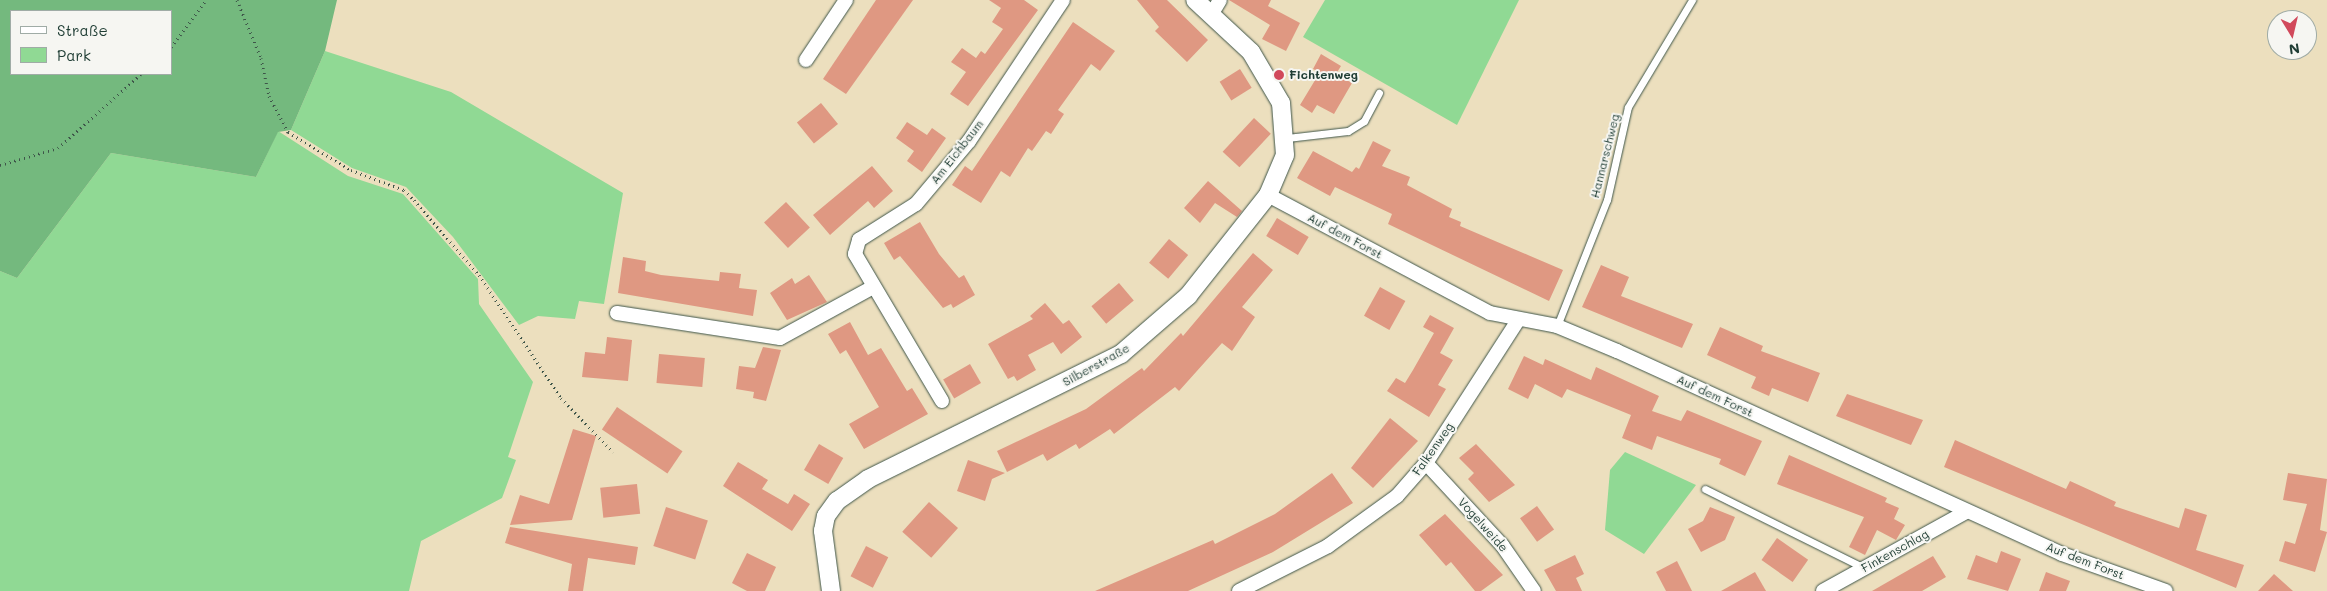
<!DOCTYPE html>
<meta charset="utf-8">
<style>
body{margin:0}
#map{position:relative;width:2327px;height:591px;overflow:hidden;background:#ecdfbe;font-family:Mali,sans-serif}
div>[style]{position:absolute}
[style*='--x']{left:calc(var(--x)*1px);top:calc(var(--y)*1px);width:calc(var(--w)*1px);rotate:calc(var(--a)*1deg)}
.green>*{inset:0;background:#90d994}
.forest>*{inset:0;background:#74b97e}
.building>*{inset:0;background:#df9882;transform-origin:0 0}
.path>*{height:3px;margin-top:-1.5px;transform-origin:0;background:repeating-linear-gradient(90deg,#3e5549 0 1px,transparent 0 5px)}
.roads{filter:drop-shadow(0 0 1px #3e5549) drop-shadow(0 0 1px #3e5549)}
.service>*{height:7px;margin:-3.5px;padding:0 3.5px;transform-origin:3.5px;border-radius:3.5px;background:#fff}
.minor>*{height:14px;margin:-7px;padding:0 7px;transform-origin:7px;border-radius:7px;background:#fff}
.tertiary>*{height:18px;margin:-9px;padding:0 9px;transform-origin:9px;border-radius:9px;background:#fff}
.dots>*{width:14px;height:14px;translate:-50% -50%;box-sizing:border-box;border:2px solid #f6f6f2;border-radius:50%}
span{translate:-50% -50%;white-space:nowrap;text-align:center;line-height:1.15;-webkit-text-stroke:4px #f6f6f2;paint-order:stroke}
.poi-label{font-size:12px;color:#1f3d34;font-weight:700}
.left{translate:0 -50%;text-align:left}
.street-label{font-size:12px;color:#1f3d34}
.legend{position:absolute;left:10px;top:10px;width:162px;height:65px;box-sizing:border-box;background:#f6f6f2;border:1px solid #a0aca6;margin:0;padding:6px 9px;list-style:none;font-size:15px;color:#1f3d34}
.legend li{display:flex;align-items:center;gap:10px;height:25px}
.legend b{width:25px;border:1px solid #a0aca6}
.north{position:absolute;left:2267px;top:10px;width:50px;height:50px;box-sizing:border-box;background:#f6f6f2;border:1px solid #a0aca6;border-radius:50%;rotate:171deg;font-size:14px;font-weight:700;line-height:20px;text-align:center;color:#1f3d34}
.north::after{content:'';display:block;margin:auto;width:18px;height:22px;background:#d1495b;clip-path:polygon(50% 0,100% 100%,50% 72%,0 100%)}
</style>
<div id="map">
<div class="green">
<i style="clip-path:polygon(1325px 0,1519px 0,1457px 125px,1303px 37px)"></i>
<i style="clip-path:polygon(325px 51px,451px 92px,623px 193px,604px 304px,579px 301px,575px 319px,538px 316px,519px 325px,453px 237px,406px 187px,352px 168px,291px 130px)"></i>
<i style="clip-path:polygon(278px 131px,348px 176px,403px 194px,478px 279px,479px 304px,533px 382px,508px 457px,516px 460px,502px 498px,421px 541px,409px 591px,0 591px,0 271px,17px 278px,111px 153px,256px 177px)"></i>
<i style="clip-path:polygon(1625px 452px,1696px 485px,1644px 554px,1605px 530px,1610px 470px)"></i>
</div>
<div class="forest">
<i style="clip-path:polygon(evenodd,0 0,337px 0,325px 51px,291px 130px,278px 132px,256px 177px,111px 153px,17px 278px,0 271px,0 0,11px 11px,171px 11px,171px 74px,11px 74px,11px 11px)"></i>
</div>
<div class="building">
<i style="clip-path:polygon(876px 0,913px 0,846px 94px,823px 79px)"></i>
<i style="clip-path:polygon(989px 0,1024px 0,1038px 10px,968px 106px,950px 94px,966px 72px,951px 62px,962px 48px,976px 58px,981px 51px,985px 54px,1003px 29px,992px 22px,1001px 8px)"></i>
<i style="clip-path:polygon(1137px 0,1167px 0,1208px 40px,1187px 62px,1155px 31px,1159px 27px)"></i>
<i style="clip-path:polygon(1229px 0,1271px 0,1268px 6px,1300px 23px,1286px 51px,1262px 39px,1270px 25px)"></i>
<i style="clip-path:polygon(1073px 22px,1115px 51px,1100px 71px,1091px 64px,1058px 110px,1064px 114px,1051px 134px,1046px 131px,1032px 151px,1028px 148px,1010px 177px,1001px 171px,981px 203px,952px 185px,965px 166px,972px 171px)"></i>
<i style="clip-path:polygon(1321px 54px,1341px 66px,1336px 74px,1352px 83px,1334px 114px,1317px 105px,1312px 113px,1300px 105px,1320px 72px,1313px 69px)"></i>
<i style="left:1240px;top:69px;width:22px;height:24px;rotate:58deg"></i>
<i style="left:821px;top:103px;width:27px;height:31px;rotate:51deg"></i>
<i style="left:1254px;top:118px;width:23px;height:46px;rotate:43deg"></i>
<i style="clip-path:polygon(907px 122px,927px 135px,932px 128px,946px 138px,922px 172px,907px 161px,914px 151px,896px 138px)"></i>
<i style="clip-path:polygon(1373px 141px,1391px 150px,1382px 166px,1410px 177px,1407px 185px,1452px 209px,1449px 217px,1461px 222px,1460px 226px,1563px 270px,1549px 301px,1388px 224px,1392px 214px,1335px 187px,1330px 196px,1297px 178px,1313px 151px,1352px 172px,1356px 167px,1359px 169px)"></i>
<i style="clip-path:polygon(872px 166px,893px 191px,874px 208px,868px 201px,830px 235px,813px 215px)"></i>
<i style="clip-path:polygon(1208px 181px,1242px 211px,1237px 217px,1215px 203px,1200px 223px,1184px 208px)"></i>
<i style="left:786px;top:202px;width:35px;height:30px;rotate:47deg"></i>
<i style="left:1277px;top:218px;width:37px;height:21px;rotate:31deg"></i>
<i style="clip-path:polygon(920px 222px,939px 254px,959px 278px,964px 275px,975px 295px,953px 308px,951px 304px,943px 308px,900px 256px,894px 260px,884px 243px)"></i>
<i style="left:1169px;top:239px;width:25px;height:31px;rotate:40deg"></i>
<i style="clip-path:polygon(1253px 253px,1273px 270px,1242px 307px,1255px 317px,1232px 351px,1222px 343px,1179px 391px,1175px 387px,1114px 434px,1110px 429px,1079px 449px,1076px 444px,1047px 461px,1043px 454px,1007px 472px,997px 451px,1086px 409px,1142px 368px,1144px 371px,1181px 333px,1183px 336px)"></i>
<i style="clip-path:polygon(623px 257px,646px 261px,645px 271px,661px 275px,719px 281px,720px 272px,741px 274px,739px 288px,757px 290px,753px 316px,618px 293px)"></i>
<i style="clip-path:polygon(1601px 265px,1629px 277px,1621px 296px,1693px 324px,1682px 348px,1582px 307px)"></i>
<i style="clip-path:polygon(809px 275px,827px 302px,787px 320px,770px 293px,792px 278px,795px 284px)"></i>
<i style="left:1119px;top:283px;width:23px;height:36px;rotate:50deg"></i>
<i style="left:1380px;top:287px;width:29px;height:33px;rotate:29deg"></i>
<i style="clip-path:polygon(1045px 303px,1063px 324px,1069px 320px,1082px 337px,1061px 354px,1053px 342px,1028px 355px,1036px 370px,1017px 381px,1014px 376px,1008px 379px,988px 344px,1033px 319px,1030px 316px)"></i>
<i style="clip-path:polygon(1430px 315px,1454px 328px,1440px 353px,1453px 360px,1438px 385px,1446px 389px,1429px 417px,1387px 391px,1396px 378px,1405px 383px,1413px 370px,1434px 333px,1423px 327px)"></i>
<i style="clip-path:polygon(850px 322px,868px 355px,881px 348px,907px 391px,912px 388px,928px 414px,864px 449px,849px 424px,879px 407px,846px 350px,840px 354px,828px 334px)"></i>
<i style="clip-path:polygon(1720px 327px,1763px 346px,1761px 351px,1820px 373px,1808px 402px,1772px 388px,1769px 396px,1751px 388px,1756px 377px,1707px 355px)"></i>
<i style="clip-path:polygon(607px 337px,632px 340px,628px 381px,582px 377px,585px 352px,605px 354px)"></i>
<i style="clip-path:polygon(763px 347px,781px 350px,766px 401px,753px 398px,754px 392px,736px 389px,739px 366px,755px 368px)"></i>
<i style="left:659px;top:354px;width:46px;height:29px;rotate:5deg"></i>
<i style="clip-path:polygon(1524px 356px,1543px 365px,1545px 359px,1591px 380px,1596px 367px,1659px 396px,1652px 411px,1681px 421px,1687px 410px,1762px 441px,1745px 476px,1719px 464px,1721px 459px,1657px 436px,1652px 450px,1622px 438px,1631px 415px,1567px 389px,1562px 398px,1535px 384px,1528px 399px,1508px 389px)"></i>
<i style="left:970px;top:364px;width:22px;height:31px;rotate:60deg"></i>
<i style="clip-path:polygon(1847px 394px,1923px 420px,1911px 445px,1836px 416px)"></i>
<i style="left:617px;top:407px;width:79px;height:27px;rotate:34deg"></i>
<i style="clip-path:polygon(1390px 418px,1418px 441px,1373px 488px,1351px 468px)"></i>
<i style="clip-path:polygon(573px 429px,596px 436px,572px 520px,510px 525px,520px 495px,549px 504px)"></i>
<i style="clip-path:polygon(1955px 440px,2066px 489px,2070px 481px,2116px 502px,2114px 506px,2179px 528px,2185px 508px,2207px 515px,2196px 550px,2244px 565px,2236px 588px,1944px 467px)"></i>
<i style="left:819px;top:444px;width:28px;height:30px;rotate:30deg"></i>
<i style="clip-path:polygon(1476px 444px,1515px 485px,1489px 502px,1468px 479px,1474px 473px,1459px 458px)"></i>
<i style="clip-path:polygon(1789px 455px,1887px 498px,1885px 502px,1899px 508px,1894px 519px,1905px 525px,1896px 540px,1877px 530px,1865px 555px,1849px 547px,1864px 517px,1777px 484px)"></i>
<i style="clip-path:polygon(968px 460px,1005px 473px,992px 479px,985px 501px,957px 491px)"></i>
<i style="clip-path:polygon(738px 462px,768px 480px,762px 489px,788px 504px,794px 494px,810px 504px,792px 531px,723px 486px)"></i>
<i style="clip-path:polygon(1332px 473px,1353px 503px,1273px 552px,1188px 591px,1095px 591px,1213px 540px,1215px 544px,1275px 514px)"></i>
<i style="clip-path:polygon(2288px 473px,2327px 479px,2320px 530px,2327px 532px,2315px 572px,2279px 561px,2285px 541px,2295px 544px,2307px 504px,2283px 500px)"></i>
<i style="left:637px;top:484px;width:30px;height:37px;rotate:84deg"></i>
<i style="left:929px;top:502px;width:39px;height:40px;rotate:42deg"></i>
<i style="left:1537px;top:506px;width:29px;height:21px;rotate:54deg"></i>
<i style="left:666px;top:507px;width:44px;height:41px;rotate:18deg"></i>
<i style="clip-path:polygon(1710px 507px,1735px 517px,1725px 540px,1701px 552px,1688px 529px,1703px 521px)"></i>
<i style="clip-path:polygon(1445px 514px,1503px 575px,1481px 591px,1475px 591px,1451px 562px,1446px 566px,1419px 535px)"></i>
<i style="clip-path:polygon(510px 527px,638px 547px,635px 565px,588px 558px,583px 591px,568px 591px,572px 564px,505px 543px)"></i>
<i style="left:1777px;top:538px;width:38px;height:27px;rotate:35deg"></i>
<i style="left:866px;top:546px;width:25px;height:34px;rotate:27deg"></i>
<i style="clip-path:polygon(2001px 551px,2021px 559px,2008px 591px,1967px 579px,1976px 555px,1997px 563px)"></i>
<i style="clip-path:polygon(747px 553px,776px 567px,765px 591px,747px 591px,732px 583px)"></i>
<i style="clip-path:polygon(1575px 555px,1584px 574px,1576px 578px,1582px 591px,1556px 591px,1544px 570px)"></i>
<i style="clip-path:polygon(1933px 556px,1946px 577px,1922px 591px,1872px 591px)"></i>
<i style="clip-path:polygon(1677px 561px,1692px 591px,1666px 591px,1656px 572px)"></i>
<i style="clip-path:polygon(1755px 572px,1766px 591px,1721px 591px)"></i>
<i style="clip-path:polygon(2046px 572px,2070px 581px,2066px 591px,2039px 591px)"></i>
<i style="clip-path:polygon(2274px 574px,2293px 591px,2258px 591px)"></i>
</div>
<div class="path">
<i style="--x:237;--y:0;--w:63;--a:67.5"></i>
<i style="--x:261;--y:58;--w:39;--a:78"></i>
<i style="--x:269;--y:96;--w:41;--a:62.2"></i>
<i style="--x:288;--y:132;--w:74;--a:31.1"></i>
<i style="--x:351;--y:170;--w:57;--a:20.7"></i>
<i style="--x:404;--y:190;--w:14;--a:45"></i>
<i style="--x:414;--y:200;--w:99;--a:49.1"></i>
<i style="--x:479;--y:275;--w:148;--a:56.3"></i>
<i style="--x:561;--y:398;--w:75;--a:46.1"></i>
<i style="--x:171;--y:47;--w:59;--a:-53.3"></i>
<i style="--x:0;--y:165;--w:60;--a:-16.3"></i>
<i style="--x:58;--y:148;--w:111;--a:-41.7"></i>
</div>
<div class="roads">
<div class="service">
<i style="--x:1287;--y:138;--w:61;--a:-6.5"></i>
<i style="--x:1348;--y:131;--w:19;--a:-32"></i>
<i style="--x:1364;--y:121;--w:32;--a:-62"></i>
<i style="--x:1557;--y:326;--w:136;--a:-68.4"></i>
<i style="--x:1607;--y:200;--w:95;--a:-77.3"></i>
<i style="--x:1628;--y:107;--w:125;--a:-59.1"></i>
<i style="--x:1705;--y:489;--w:178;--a:26.4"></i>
</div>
<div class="minor">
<i style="--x:1211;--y:15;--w:17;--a:-59"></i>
<i style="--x:806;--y:60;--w:72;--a:-56.3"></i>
<i style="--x:1268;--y:195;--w:251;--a:28"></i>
<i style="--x:1490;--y:313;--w:68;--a:11"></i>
<i style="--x:1557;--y:326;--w:65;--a:22.6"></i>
<i style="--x:1617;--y:351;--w:489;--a:24.5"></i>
<i style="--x:2062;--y:554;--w:110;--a:19.6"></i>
<i style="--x:617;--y:313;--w:165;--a:8.7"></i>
<i style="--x:780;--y:338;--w:106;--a:-28.7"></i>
<i style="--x:942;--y:401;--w:171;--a:-120.6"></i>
<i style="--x:855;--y:254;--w:15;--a:-74"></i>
<i style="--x:859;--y:240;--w:67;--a:-32.3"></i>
<i style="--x:916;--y:204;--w:82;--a:-49.9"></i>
<i style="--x:969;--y:141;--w:169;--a:-56.3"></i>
<i style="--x:1426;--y:463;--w:112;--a:47.2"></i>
<i style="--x:1502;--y:545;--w:56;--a:55.2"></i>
<i style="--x:1239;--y:591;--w:100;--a:-26.8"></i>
<i style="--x:1328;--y:546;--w:85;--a:-35.9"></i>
<i style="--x:1397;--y:496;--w:44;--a:-48.7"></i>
<i style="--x:1426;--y:463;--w:170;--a:-57.2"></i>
<i style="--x:1823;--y:591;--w:163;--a:-28.9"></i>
</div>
<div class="tertiary">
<i style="--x:831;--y:591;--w:61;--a:-97.6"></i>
<i style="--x:823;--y:531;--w:15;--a:-79"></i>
<i style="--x:826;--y:516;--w:19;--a:-54"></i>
<i style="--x:837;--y:501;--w:38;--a:-35"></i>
<i style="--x:868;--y:479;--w:282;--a:-26.3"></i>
<i style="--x:1121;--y:354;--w:89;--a:-40.9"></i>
<i style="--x:1188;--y:296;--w:129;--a:-51.6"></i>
<i style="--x:1268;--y:195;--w:43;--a:-67"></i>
<i style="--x:1285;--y:155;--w:52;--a:-94.4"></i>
<i style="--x:1281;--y:103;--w:59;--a:-120.5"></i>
<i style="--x:1251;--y:52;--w:76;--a:-137.1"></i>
</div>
</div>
<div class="dots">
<i style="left:1279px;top:75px;background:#d1495b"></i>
</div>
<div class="poi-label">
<span class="left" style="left:1289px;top:75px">Fichtenweg</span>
</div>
<div class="street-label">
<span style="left:957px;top:152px;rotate:-52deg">Am Eichbaum</span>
<span style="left:1605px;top:156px;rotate:-76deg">Hannarschweg</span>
<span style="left:1345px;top:236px;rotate:28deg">Auf dem Forst</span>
<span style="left:1096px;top:365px;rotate:-29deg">Silberstraße</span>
<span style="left:1715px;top:396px;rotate:25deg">Auf dem Forst</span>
<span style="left:1433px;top:449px;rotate:-55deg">Falkenweg</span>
<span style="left:1483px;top:525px;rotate:48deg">Vogelweide</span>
<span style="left:1895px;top:551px;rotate:-29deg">Finkenschlag</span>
<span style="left:2085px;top:561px;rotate:21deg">Auf dem Forst</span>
</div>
<ul class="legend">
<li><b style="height:6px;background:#fff"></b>Straße</li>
<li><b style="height:14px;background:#90d994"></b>Park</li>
</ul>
<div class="north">N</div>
</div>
